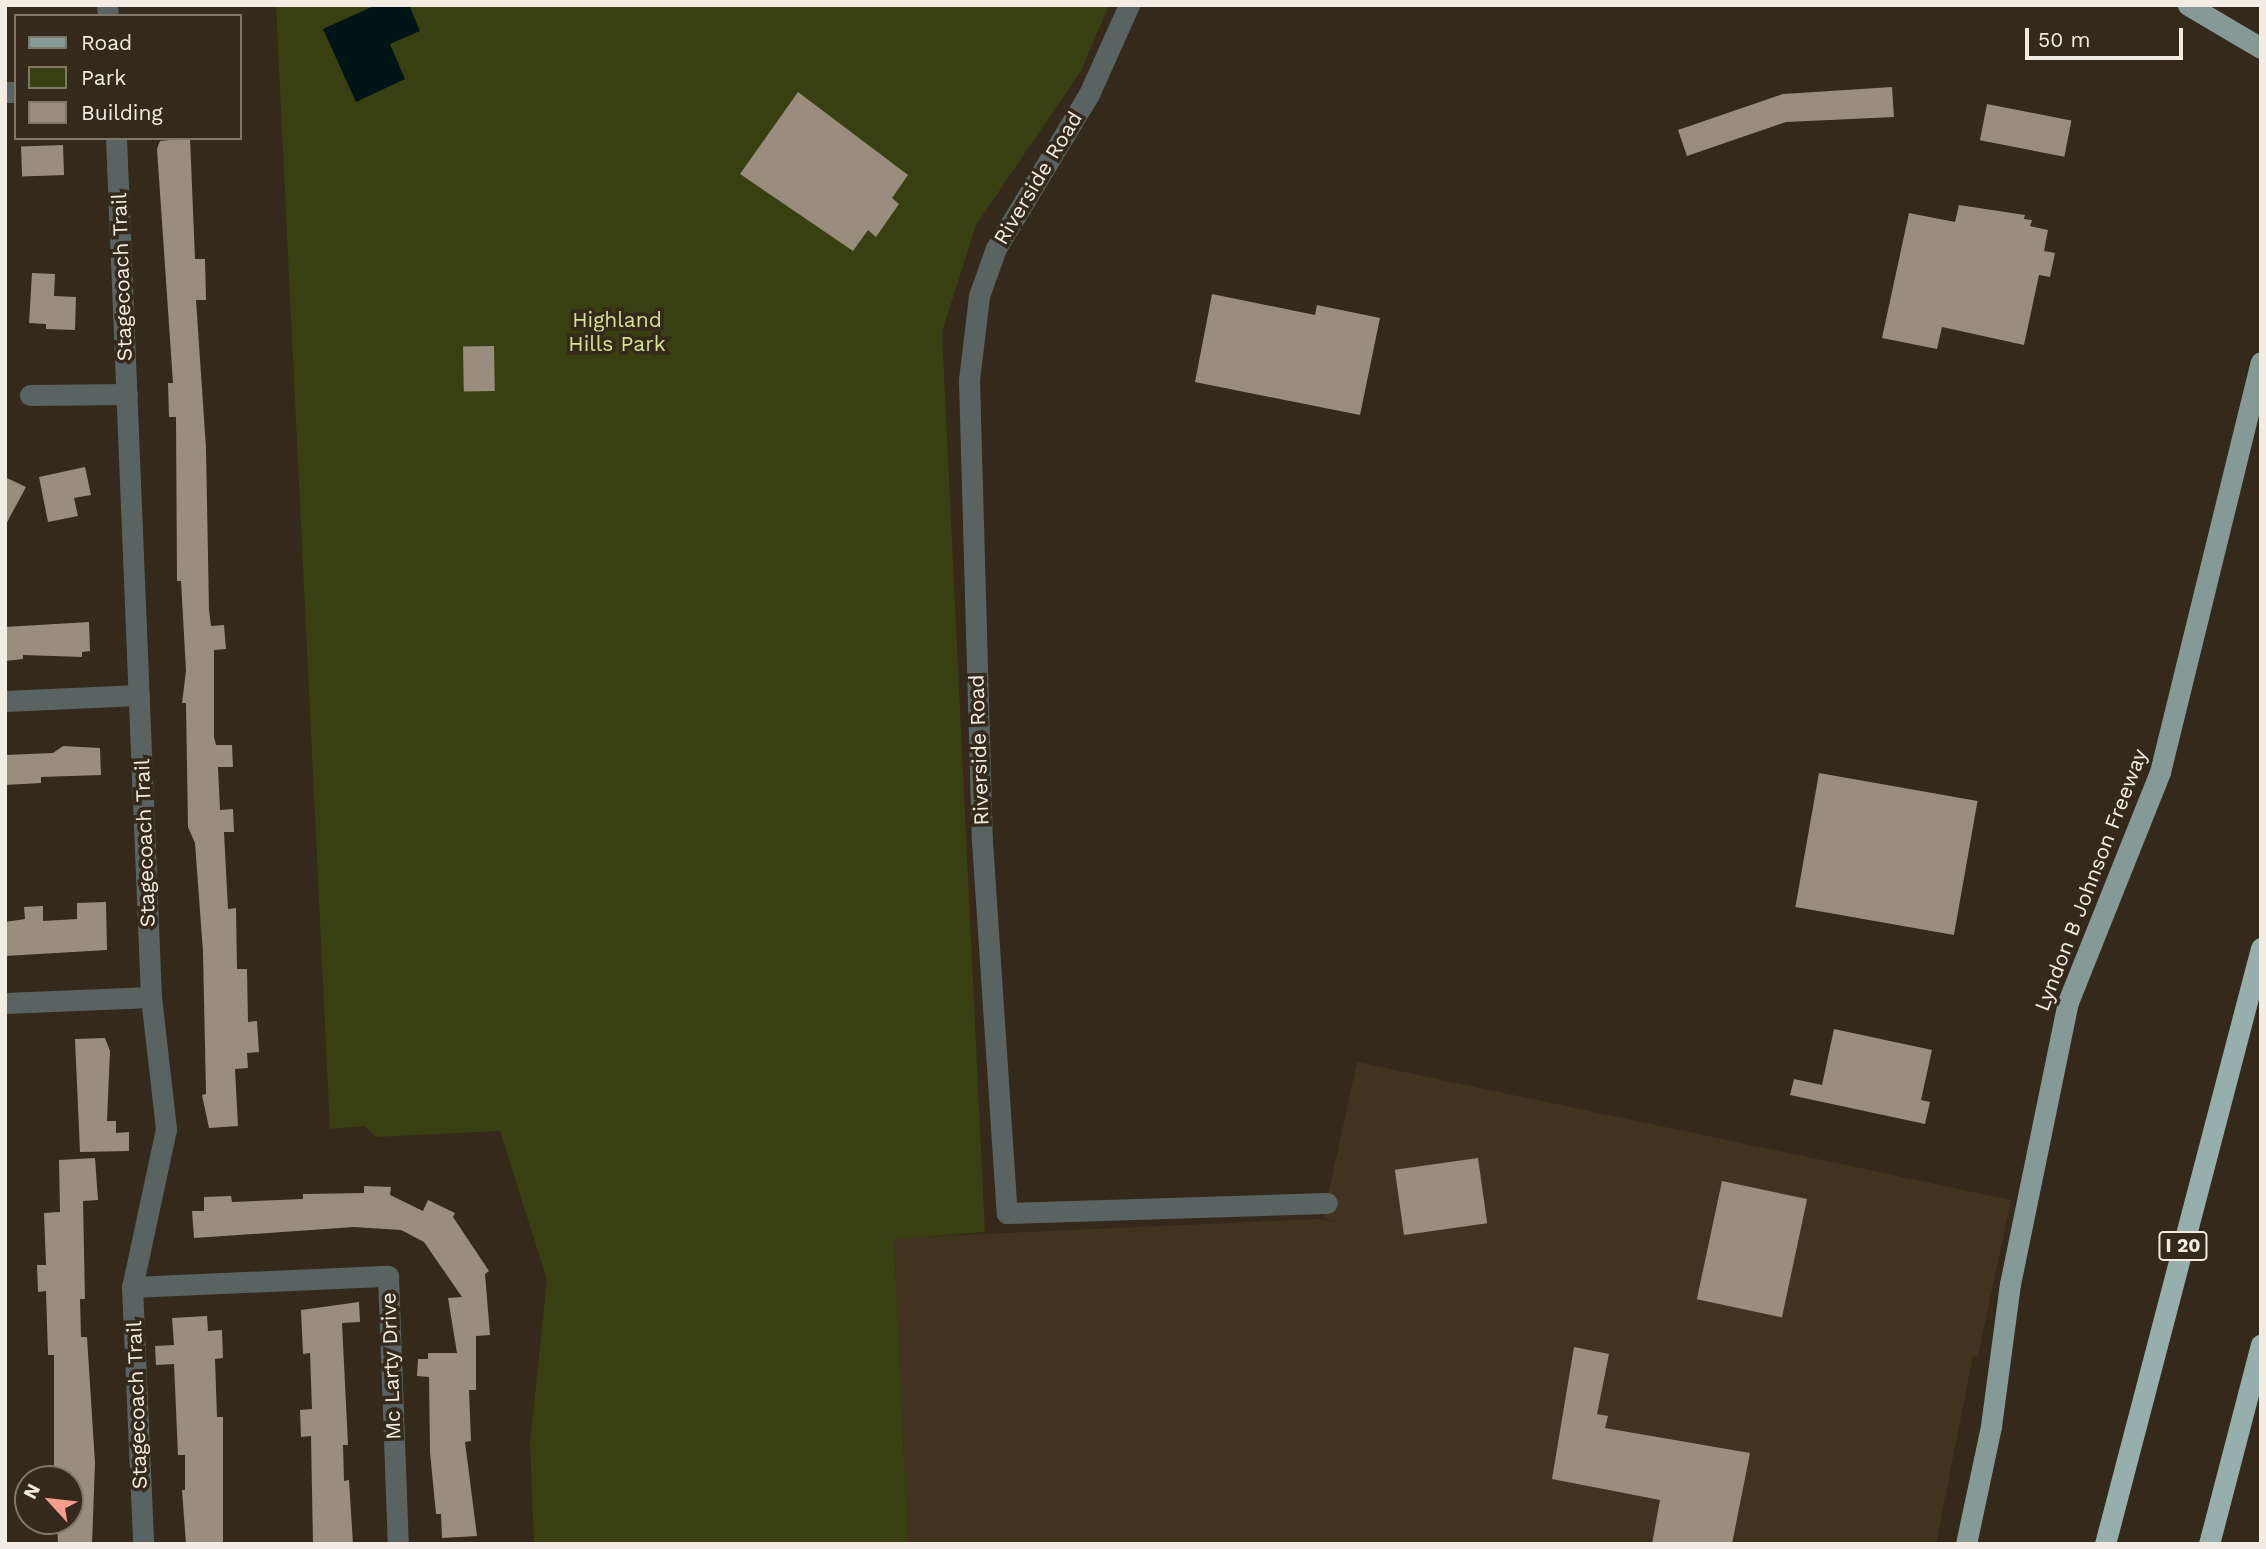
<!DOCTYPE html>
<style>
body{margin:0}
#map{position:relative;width:2266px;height:1549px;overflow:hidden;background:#34291b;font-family:"Work Sans",sans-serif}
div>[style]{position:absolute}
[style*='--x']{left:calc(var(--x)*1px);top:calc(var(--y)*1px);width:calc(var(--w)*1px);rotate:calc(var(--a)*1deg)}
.built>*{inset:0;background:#423320}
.green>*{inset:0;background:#383f11}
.water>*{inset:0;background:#001518}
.building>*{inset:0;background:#9a8d7d;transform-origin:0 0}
.minor>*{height:21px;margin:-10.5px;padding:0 10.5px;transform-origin:10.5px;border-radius:10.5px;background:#596361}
.major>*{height:21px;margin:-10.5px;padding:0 10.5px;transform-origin:10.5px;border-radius:10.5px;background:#859a97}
.highway>*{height:21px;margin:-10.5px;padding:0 10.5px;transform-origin:10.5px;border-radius:10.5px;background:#96afac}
span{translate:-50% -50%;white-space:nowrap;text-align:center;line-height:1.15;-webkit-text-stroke:7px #34291b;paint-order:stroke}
.shield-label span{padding:2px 5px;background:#34291b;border:2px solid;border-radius:5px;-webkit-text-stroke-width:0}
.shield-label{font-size:19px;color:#f3ece3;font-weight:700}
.street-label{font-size:21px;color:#f3ece3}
.park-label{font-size:21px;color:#d4e38e}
.frame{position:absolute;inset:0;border:7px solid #f3ece3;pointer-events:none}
.legend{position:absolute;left:14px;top:14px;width:228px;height:126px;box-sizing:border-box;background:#34291b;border:2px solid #80776b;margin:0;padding:9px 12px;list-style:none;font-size:21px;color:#f3ece3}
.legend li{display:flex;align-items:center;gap:14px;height:35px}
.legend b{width:35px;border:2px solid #80776b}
.north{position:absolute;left:14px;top:1465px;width:70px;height:70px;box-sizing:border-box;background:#34291b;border:2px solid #80776b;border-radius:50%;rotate:297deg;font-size:19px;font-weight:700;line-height:28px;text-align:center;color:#f3ece3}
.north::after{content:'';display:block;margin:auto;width:24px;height:32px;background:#f49d8d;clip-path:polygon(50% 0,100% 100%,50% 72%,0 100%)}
.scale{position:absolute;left:2025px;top:28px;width:158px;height:32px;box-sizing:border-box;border:4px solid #f3ece3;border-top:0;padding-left:9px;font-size:21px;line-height:24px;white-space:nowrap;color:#f3ece3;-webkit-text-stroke:5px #34291b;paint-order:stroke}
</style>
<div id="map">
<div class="built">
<i style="clip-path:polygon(1357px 1062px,2011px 1200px,1978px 1356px,1973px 1356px,1936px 1544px,908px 1544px,894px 1238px,1319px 1219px,1343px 1223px,1323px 1218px)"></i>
</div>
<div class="green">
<i style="clip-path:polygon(276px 5px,1109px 5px,1081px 71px,976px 225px,942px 332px,985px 1232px,894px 1239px,908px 1544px,534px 1544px,530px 1443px,547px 1280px,500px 1131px,376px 1137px,365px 1126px,330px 1129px)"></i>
</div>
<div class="water">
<i style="clip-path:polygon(376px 5px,409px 5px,420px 31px,390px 44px,405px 79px,356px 102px,323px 29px)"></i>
</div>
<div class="building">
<i style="clip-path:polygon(1892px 87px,1894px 117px,1786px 122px,1687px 156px,1678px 130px,1783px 94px)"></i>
<i style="clip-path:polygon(798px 92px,908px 175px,892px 198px,899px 204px,876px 237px,868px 230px,853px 251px,740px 174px)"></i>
<i style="left:1987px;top:104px;width:86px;height:37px;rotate:11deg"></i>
<i style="clip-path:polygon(190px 138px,195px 259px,205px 259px,206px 300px,196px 300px,206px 448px,209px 610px,211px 626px,224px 625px,226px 649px,214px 650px,214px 737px,216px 745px,232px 745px,233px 767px,218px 767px,220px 810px,233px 809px,234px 832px,224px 832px,228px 909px,236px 908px,237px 969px,247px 969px,248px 1022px,257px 1021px,259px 1052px,247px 1053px,248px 1068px,235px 1069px,238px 1126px,209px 1128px,202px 1095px,206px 1094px,203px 952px,195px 843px,188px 827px,186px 703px,182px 703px,186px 671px,181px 581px,177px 581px,176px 417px,169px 417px,168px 383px,173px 383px,157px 149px,160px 141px)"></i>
<i style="left:63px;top:145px;width:30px;height:42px;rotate:88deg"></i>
<i style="clip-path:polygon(1959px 205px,2025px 215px,2024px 219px,2032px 220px,2030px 226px,2048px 230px,2044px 251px,2055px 253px,2050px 277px,2039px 275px,2024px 345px,1942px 327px,1937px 349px,1882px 338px,1909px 213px,1955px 222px)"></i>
<i style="clip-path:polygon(32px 273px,55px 274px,54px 296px,76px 297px,75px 330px,46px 329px,46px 324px,29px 323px)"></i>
<i style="clip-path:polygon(1212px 294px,1315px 315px,1317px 305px,1380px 318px,1360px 415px,1195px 382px)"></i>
<i style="left:494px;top:346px;width:45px;height:31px;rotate:89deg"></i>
<i style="clip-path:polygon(85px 467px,91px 495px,74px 498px,78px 516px,48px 522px,39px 477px)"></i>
<i style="clip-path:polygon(5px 477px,26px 487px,5px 526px)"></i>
<i style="clip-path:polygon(89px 622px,90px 651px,82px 652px,82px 657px,23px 655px,23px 659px,5px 661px,5px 627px)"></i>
<i style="clip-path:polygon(63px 746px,100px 748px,101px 775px,41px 777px,41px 783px,5px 785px,5px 755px,53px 753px)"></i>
<i style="left:1819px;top:773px;width:161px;height:136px;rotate:10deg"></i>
<i style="clip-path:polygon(106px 902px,107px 950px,5px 956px,5px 922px,25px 919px,24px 907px,43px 906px,43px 921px,77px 919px,77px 903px)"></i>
<i style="clip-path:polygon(1834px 1029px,1932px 1050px,1921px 1100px,1930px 1102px,1925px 1124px,1790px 1095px,1794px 1079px,1822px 1085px)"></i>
<i style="clip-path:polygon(105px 1038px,110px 1051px,107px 1121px,116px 1121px,116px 1133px,129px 1132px,129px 1151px,80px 1152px,75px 1039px)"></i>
<i style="clip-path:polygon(95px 1158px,98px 1200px,83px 1201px,85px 1299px,80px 1299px,81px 1337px,87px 1337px,95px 1463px,92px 1544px,58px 1544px,57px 1521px,70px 1521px,70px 1479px,54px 1479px,54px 1355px,48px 1355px,46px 1291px,38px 1292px,37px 1265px,46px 1265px,44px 1213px,60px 1212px,59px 1160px)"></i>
<i style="left:1478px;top:1158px;width:66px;height:84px;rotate:82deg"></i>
<i style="left:1722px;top:1181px;width:87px;height:121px;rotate:12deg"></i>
<i style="clip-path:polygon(364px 1186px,391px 1187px,390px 1195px,423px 1211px,428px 1200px,455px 1213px,453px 1217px,489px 1271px,485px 1274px,490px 1335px,476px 1336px,476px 1390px,469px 1390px,471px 1441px,465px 1442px,477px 1536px,442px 1538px,441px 1514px,436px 1514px,430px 1452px,429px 1377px,417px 1376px,418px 1359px,428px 1359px,428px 1353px,457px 1353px,448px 1298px,462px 1297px,424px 1242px,401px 1230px,354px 1227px,194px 1238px,192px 1211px,204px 1211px,204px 1197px,231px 1196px,232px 1202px,303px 1199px,303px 1194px,364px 1193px)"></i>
<i style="clip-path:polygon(359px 1302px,360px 1322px,342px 1323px,348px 1445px,343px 1445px,344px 1481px,349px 1480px,353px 1544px,313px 1544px,311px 1436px,301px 1437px,300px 1410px,312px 1409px,310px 1353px,303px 1354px,301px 1310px)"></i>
<i style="clip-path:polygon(207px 1316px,208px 1331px,222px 1330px,223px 1358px,215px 1359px,217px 1417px,223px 1417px,223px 1544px,186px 1544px,182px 1490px,185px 1490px,185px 1455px,178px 1455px,174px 1364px,156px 1365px,155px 1346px,174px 1345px,172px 1318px)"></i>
<i style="clip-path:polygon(1574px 1347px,1609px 1354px,1597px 1414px,1608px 1416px,1605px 1428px,1750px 1453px,1732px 1544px,1652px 1544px,1660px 1500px,1552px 1479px)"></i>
</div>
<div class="minor">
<i style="--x:107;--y:5;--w:11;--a:85"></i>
<i style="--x:1129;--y:5;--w:98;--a:114.2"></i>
<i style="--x:1089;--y:94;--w:180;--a:121.1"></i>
<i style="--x:996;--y:248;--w:51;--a:109.5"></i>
<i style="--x:979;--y:296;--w:85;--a:96.8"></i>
<i style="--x:969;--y:380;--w:461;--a:88.4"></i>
<i style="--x:982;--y:841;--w:373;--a:86.2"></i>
<i style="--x:1007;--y:1213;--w:320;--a:-1.8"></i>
<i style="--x:5;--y:92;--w:11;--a:0"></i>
<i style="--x:116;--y:138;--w:860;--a:87.67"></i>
<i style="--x:151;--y:997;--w:133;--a:83.5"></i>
<i style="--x:166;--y:1129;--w:162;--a:102.1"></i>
<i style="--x:132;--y:1287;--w:257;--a:87.5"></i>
<i style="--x:30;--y:395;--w:97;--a:-0.6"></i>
<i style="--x:5;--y:701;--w:134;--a:-2.6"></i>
<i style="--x:5;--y:1003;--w:146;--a:-2.4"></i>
<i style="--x:132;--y:1287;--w:256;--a:-2.5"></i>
<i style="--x:388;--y:1276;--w:268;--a:87.9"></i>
</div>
<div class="major">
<i style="--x:2188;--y:5;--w:85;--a:30.5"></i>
<i style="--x:1966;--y:1544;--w:121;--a:-78"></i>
<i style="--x:1991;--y:1426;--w:143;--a:-82.4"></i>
<i style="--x:2010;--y:1284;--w:288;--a:-78.4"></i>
<i style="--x:2068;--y:1002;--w:248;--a:-68.2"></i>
<i style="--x:2160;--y:772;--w:422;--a:-76.2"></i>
</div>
<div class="highway">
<i style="--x:2105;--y:1544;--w:616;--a:-75.33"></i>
<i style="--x:2209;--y:1544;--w:206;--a:-75.4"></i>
</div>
<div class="shield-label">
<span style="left:2183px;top:1246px">I 20</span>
</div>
<div class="street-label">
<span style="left:1038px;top:178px;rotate:-59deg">Riverside Road</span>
<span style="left:122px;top:277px;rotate:-92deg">Stagecoach Trail</span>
<span style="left:979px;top:750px;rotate:-92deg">Riverside Road</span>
<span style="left:145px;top:843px;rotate:-92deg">Stagecoach Trail</span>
<span style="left:2091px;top:880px;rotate:-69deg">Lyndon B Johnson Freeway</span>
<span style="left:391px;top:1366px;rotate:-92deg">Mc Larty Drive</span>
<span style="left:137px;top:1405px;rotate:-92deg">Stagecoach Trail</span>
</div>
<div class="park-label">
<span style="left:617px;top:332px">Highland<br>Hills Park</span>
</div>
<div class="frame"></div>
<ul class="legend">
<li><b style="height:9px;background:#859a97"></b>Road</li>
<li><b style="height:19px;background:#383f11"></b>Park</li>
<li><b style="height:19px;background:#9a8d7d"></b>Building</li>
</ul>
<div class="north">N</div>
<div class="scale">50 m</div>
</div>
